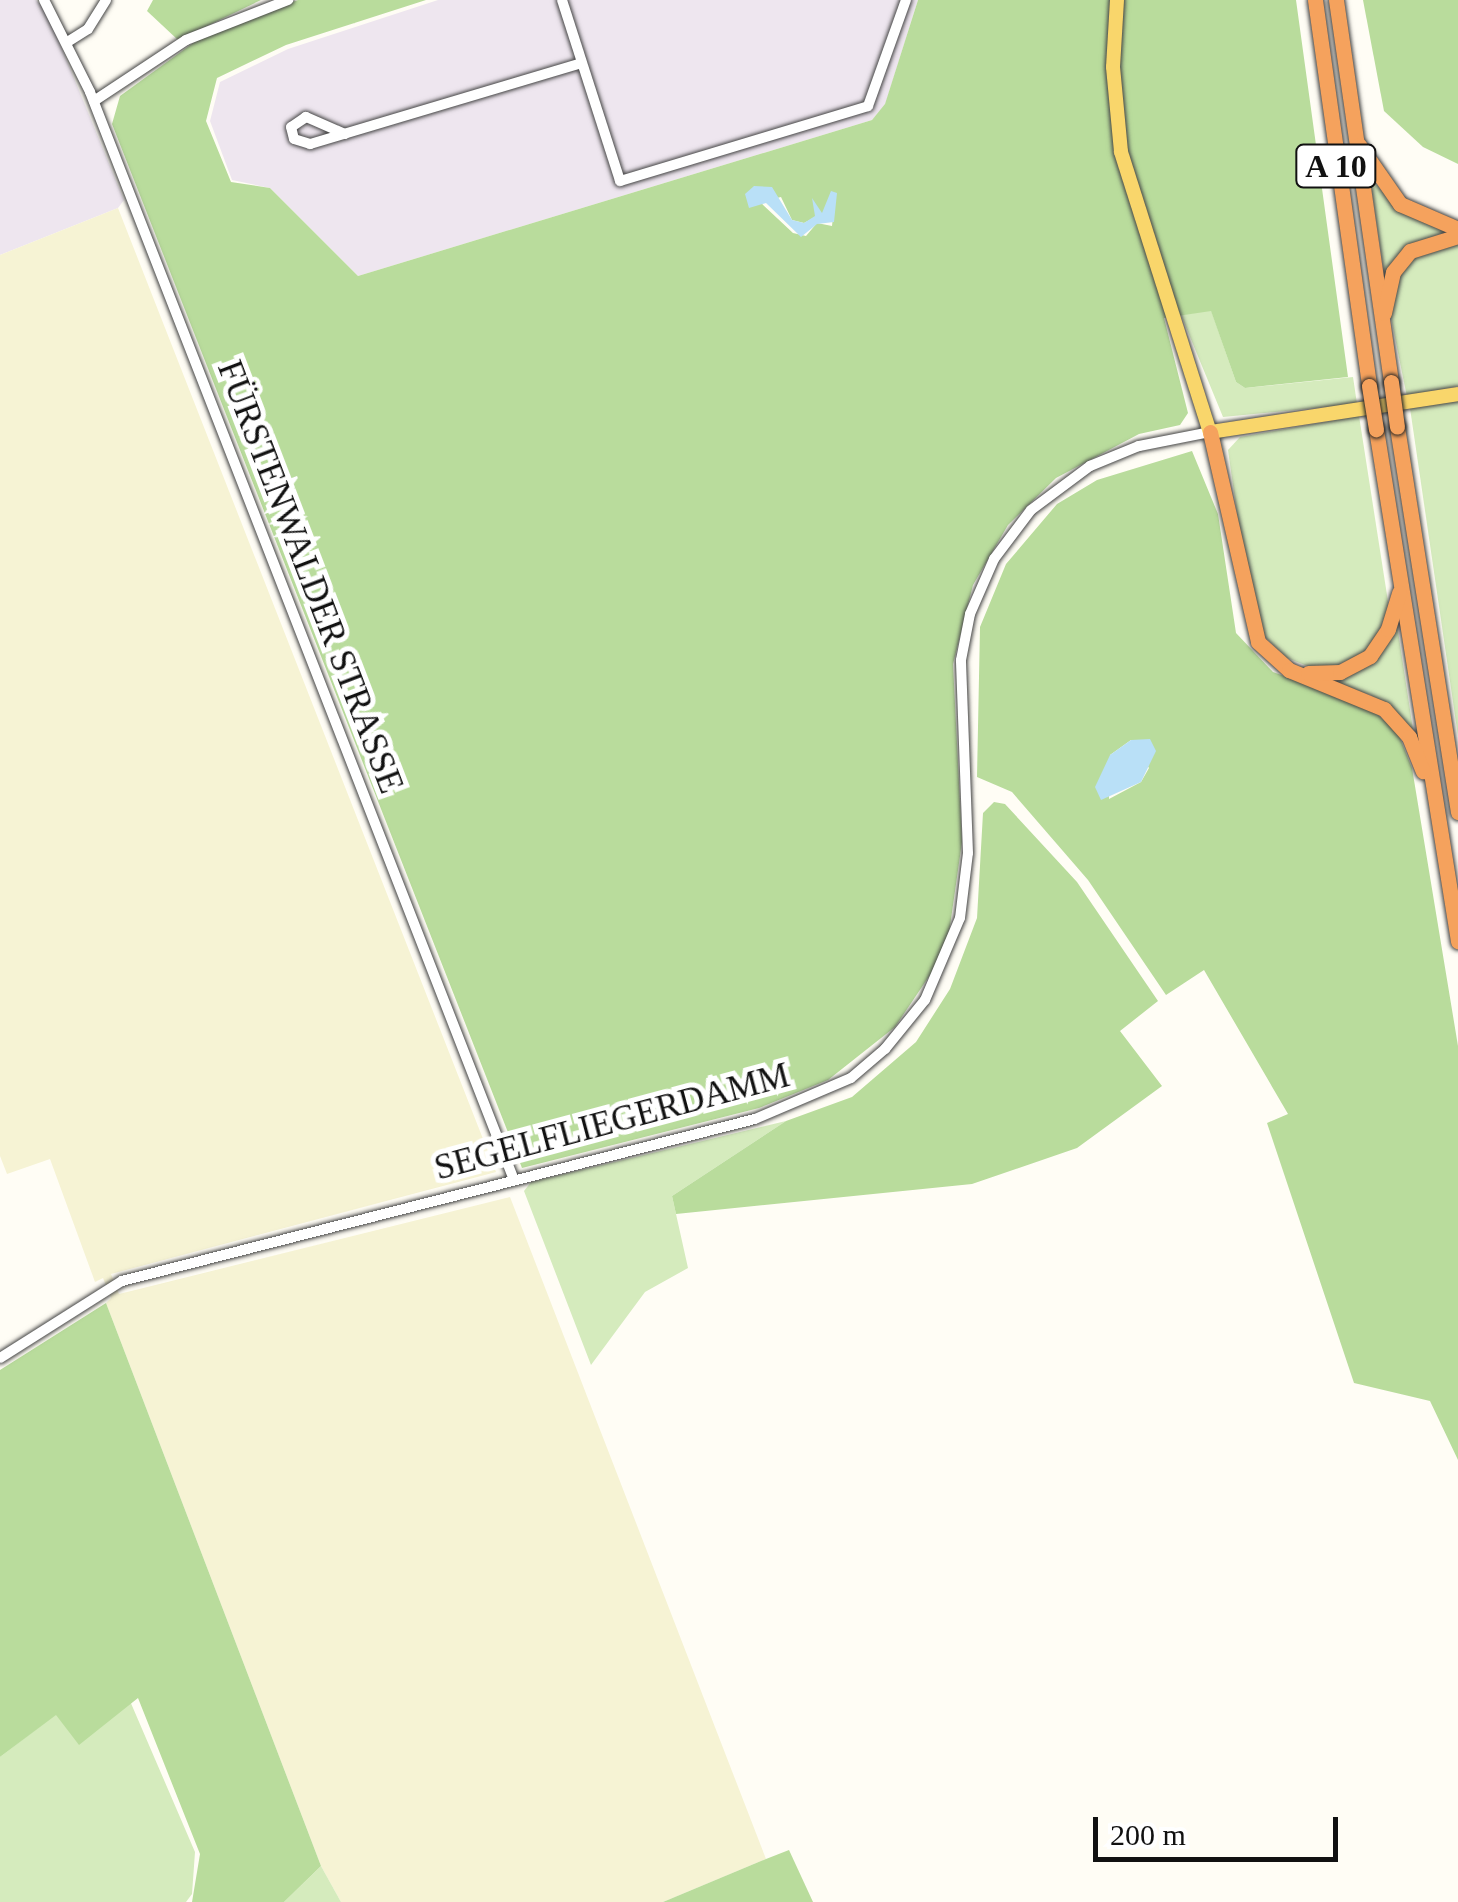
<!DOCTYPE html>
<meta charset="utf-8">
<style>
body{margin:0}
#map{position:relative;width:1458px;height:1902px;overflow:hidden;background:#fffdf5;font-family:"Times New Roman",serif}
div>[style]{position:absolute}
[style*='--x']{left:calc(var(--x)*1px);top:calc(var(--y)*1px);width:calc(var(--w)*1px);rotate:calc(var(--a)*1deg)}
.industrial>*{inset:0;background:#eee6ef}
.farmland>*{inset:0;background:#f6f3d4}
.green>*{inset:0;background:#d5ebbd}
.forest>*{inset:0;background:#b9dc9c}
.water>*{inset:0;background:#b9e0f7}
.roads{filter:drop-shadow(0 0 2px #444) drop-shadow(0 0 2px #444)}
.minor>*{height:10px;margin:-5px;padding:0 5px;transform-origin:5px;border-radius:5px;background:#fff}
.major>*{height:14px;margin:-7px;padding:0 7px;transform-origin:7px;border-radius:7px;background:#f9d66b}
.highway>*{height:15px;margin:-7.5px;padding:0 7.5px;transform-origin:7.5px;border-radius:7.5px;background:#f5a25d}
.bridges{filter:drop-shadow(0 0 2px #222) drop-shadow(0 0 2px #222)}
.highway-bridge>*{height:15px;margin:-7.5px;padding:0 7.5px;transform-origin:7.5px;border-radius:7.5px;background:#f5a25d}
span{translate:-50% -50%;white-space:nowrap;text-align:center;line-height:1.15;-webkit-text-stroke:10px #fff;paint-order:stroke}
.shield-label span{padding:2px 8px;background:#fff;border:2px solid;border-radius:8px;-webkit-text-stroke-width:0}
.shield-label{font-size:32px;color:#111;font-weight:700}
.street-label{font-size:35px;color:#111}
.scale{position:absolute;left:1093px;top:1817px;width:245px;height:45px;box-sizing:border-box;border:5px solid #111;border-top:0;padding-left:12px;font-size:30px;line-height:35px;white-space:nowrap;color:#111;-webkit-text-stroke:8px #fff;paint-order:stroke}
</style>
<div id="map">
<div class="industrial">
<i style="clip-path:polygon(0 0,36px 0,46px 10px,124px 200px,118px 208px,0 255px)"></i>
<i style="clip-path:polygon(438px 0,918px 0,885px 105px,872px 120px,358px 276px,270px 188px,232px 180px,210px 121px,220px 82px,288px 49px)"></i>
</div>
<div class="farmland">
<i style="clip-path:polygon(118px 208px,496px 1172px,111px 1274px,119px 1294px,510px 1197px,766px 1859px,663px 1902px,341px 1902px,321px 1866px,106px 1303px,111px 1298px,103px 1278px,95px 1282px,50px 1159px,7px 1174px,0 1156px,0 255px)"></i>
</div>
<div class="green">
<i style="clip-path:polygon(1370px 178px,1398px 208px,1445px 232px,1407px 247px,1385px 279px)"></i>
<i style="clip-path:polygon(1458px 240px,1458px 386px,1407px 397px,1391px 318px,1393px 284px,1412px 254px)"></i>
<i style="clip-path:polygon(1211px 310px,1236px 382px,1245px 388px,1353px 377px,1357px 404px,1223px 417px,1181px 315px)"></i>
<i style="clip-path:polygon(1458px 401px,1458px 736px,1410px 408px)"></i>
<i style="clip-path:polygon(1359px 416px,1389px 608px,1373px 644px,1360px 656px,1330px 668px,1310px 667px,1287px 658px,1264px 636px,1243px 556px,1228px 450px,1240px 437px)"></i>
<i style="clip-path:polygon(1396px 618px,1414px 736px,1371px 695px,1319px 679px,1350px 672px)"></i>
<i style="clip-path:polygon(786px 1121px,672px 1196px,688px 1268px,645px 1292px,591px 1365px,524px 1191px,531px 1182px)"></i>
<i style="clip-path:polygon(130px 1701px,195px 1852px,192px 1894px,186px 1902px,0 1902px,0 1757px,56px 1714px,79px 1744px)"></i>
<i style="clip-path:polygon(321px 1866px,341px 1902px,284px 1902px)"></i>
</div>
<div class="forest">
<i style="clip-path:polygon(153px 0,261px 0,178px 40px,147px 11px)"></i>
<i style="clip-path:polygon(evenodd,298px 0,426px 0,286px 45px,217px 78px,206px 121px,231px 182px,270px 188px,358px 276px,872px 120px,885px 104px,918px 0,1296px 0,1348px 377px,1245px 388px,1236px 382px,1211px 311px,1164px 318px,1188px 413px,1180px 425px,1139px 434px,1056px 478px,1008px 525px,973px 585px,953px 664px,962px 842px,949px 933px,936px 966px,895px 1027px,828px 1080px,759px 1108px,522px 1168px,112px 124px,120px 96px,211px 30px,298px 0,781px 197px,792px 220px,804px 223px,834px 207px,832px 226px,817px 223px,806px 236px,793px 233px,760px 202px,781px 197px)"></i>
<i style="clip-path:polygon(1363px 0,1458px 0,1458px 164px,1423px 147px,1384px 111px)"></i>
<i style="clip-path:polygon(evenodd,1192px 451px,1218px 514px,1236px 633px,1273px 672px,1368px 706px,1398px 733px,1412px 768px,1458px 1046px,1458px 1460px,1430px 1401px,1354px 1383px,1267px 1123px,1288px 1114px,1204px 970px,1166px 995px,1088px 880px,1012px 792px,977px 777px,980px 627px,1006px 564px,1057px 504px,1097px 480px,1192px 451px,1131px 740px,1149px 768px,1141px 782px,1109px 799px,1110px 755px,1131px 740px)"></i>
<i style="clip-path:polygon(994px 802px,1005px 804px,1077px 882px,1158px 1001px,1120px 1031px,1162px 1086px,1077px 1148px,972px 1184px,676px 1214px,672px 1196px,786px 1121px,852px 1097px,916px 1042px,950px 989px,977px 918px,983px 813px)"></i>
<i style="clip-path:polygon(106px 1303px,321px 1866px,284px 1902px,192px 1902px,200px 1854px,138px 1698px,79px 1745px,56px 1715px,0 1757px,0 1370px)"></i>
<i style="clip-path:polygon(789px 1850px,813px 1902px,663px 1902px,766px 1859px)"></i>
</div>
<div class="water">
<i style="clip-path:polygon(754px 186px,772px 187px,792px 220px,804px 223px,815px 216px,812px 198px,822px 213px,831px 191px,837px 193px,834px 222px,817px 224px,801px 237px,766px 203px,749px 208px,745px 194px)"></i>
<i style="clip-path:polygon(1150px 739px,1156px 751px,1141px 782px,1101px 800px,1095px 787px,1110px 755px,1131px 740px)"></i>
</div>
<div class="roads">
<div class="minor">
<i style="--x:44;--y:0;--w:103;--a:63.4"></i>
<i style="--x:90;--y:92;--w:1168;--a:68.71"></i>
<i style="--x:562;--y:0;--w:190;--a:72.2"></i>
<i style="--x:620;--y:181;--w:259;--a:-16.8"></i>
<i style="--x:868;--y:106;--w:113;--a:-70.3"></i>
<i style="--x:69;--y:41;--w:22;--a:-32"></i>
<i style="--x:88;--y:29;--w:34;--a:-58"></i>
<i style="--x:94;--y:101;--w:110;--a:-33.5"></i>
<i style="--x:186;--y:40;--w:110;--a:-21.4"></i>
<i style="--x:345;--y:134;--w:43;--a:-156.4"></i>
<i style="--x:306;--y:117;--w:18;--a:146"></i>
<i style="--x:291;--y:127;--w:12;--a:76"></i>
<i style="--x:294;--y:139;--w:17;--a:17"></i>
<i style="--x:310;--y:144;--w:283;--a:-16.6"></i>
<i style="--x:0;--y:1358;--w:144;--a:-32.3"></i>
<i style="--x:122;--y:1281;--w:653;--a:-14.36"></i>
<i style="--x:755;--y:1119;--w:104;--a:-23.1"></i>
<i style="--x:851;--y:1078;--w:45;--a:-40.5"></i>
<i style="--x:885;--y:1049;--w:63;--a:-50.8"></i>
<i style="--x:925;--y:1000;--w:89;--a:-66.9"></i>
<i style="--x:960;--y:918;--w:65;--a:-83"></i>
<i style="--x:968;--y:853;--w:193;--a:-92.1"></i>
<i style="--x:961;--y:660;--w:47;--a:-78.9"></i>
<i style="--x:970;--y:614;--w:60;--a:-66.4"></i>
<i style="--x:994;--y:559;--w:61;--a:-52.9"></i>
<i style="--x:1031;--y:510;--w:74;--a:-36.7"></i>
<i style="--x:1090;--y:466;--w:53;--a:-22.2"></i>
<i style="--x:1139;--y:446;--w:72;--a:-11.2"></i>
</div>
<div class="major">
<i style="--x:1117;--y:0;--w:67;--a:93.4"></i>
<i style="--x:1113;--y:67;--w:85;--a:84.6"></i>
<i style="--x:1121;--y:152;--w:294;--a:72.4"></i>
<i style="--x:1210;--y:432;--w:251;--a:-8.7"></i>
</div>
<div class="highway">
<i style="--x:1315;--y:0;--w:390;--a:82"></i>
<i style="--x:1336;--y:0;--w:386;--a:81.8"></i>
<i style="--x:1359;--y:145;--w:72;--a:55.2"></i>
<i style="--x:1400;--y:204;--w:63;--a:23.3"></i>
<i style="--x:1384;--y:313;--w:42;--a:-77.6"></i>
<i style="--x:1393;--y:272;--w:27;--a:-51"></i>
<i style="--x:1410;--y:251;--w:50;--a:-17.4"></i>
<i style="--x:1397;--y:427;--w:390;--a:81"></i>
<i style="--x:1376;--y:429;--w:519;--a:80.9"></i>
<i style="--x:1210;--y:432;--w:215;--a:77.1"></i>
<i style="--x:1258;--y:642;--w:42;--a:42.1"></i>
<i style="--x:1289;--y:670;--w:103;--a:22.3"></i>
<i style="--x:1384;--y:709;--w:38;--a:48"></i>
<i style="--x:1409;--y:737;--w:37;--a:68"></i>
<i style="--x:1308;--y:673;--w:32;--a:-2"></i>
<i style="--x:1340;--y:672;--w:34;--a:-28"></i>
<i style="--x:1370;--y:656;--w:32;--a:-56"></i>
<i style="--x:1388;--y:629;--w:38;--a:-73"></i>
</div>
</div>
<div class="bridges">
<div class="highway-bridge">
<i style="--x:1391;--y:382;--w:45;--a:82.4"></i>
<i style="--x:1369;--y:386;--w:44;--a:80.8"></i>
</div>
</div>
<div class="shield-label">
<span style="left:1336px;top:166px">A 10</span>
</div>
<div class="street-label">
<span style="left:310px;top:577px;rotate:69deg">FÜRSTENWALDER STRASSE</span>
<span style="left:612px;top:1122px;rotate:-15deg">SEGELFLIEGERDAMM</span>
</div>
<div class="scale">200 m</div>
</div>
